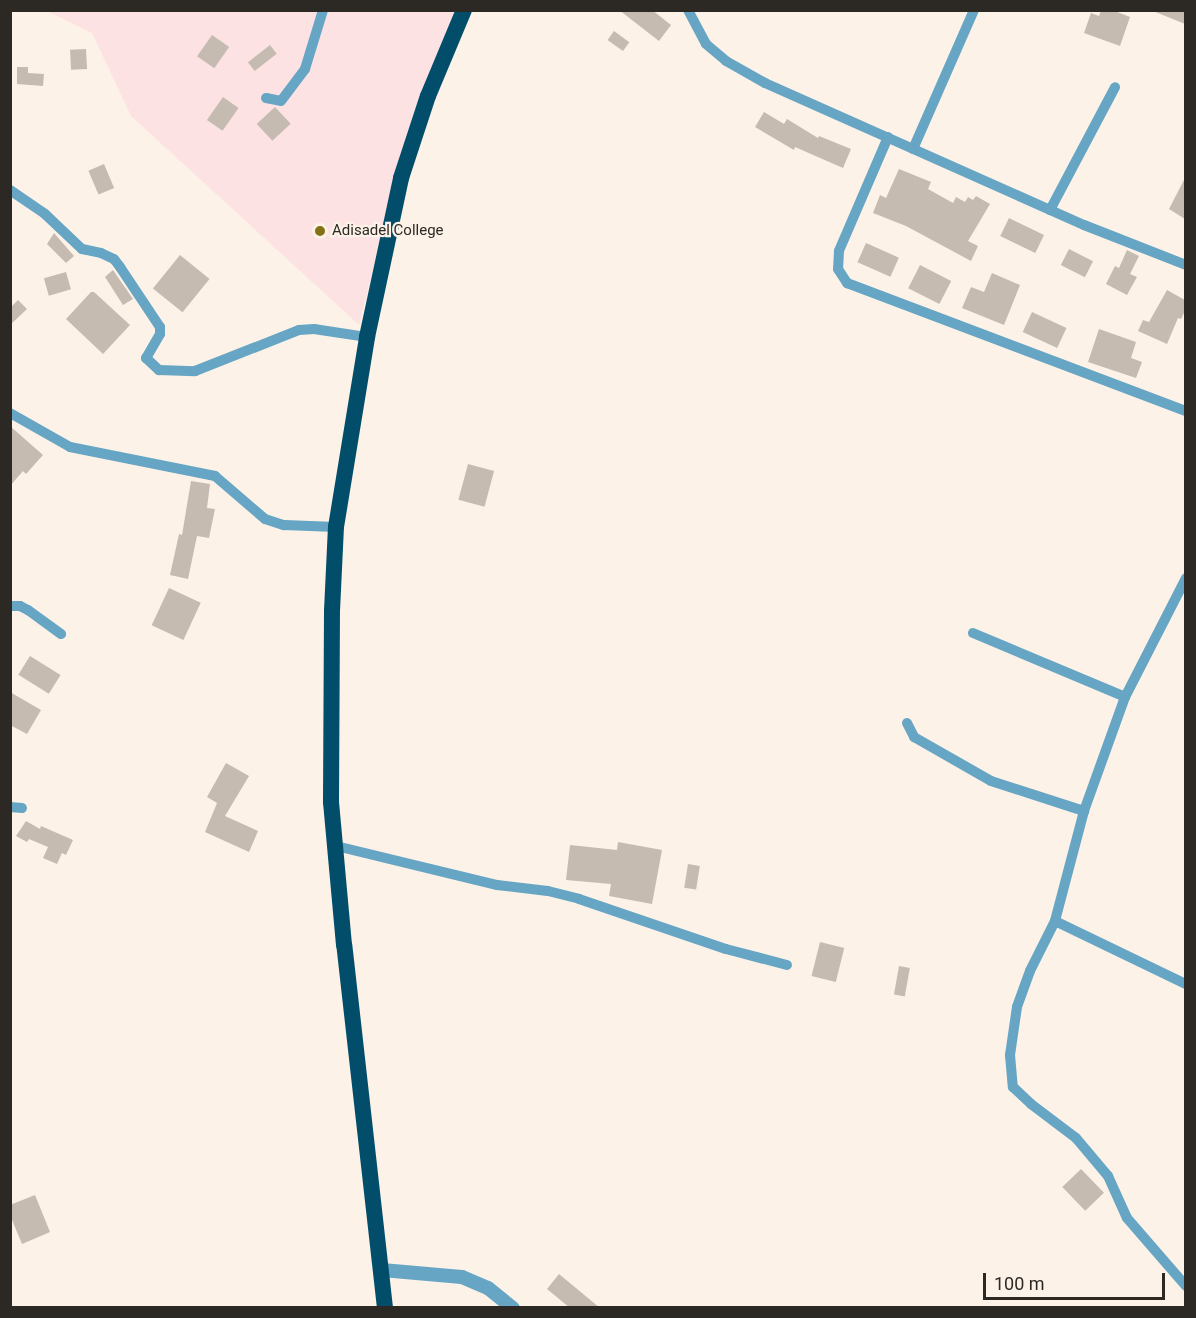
<!DOCTYPE html>
<style>
body{margin:0}
#map{position:relative;width:1196px;height:1318px;overflow:hidden;background:#fcf2e8;font-family:Roboto,sans-serif}
div>[style]{position:absolute}
[style*='--x']{left:calc(var(--x)*1px);top:calc(var(--y)*1px);width:calc(var(--w)*1px);rotate:calc(var(--a)*1deg)}
.education>*{inset:0;background:#fde2e4}
.building>*{inset:0;background:#c5bbb1;transform-origin:0 0}
.minor>*{height:10px;margin:-5px;padding:0 5px;transform-origin:5px;border-radius:5px;background:#66a5c3}
.tertiary>*{height:14px;margin:-7px;padding:0 7px;transform-origin:7px;border-radius:7px;background:#66a5c3}
.trunk>*{height:16px;margin:-8px;padding:0 8px;transform-origin:8px;border-radius:8px;background:#024e6a}
.dots>*{width:16px;height:16px;translate:-50% -50%;box-sizing:border-box;border:3px solid #fcf2e8;border-radius:50%}
span{translate:-50% -50%;white-space:nowrap;text-align:center;line-height:1.15;-webkit-text-stroke:4.5px #fcf2e8;paint-order:stroke}
.poi-label{font-size:15px;color:#2c2925}
.left{translate:0 -50%;text-align:left}
.frame{position:absolute;inset:0;border:12px solid #2c2925;pointer-events:none}
.scale{position:absolute;left:983px;top:1273px;width:182px;height:27px;box-sizing:border-box;border:3px solid #2c2925;border-top:0;padding-left:8px;font-size:18px;line-height:21px;white-space:nowrap;color:#2c2925;-webkit-text-stroke:4px #fcf2e8;paint-order:stroke}
</style>
<div id="map">
<div class="education">
<i style="clip-path:polygon(47px 11px,462px 11px,407px 137px,359px 325px,131px 116px,92px 33px)"></i>
</div>
<div class="building">
<i style="clip-path:polygon(619px 10px,652px 10px,671px 25px,659px 41px)"></i>
<i style="clip-path:polygon(1101px 10px,1112px 10px,1130px 17px,1120px 46px,1084px 33px,1091px 13px,1099px 16px)"></i>
<i style="clip-path:polygon(1153px 10px,1185px 10px,1185px 24px,1153px 11px)"></i>
<i style="left:614px;top:31px;width:19px;height:11px;rotate:36deg"></i>
<i style="left:212px;top:35px;width:21px;height:26px;rotate:35deg"></i>
<i style="left:270px;top:45px;width:11px;height:28px;rotate:52deg"></i>
<i style="left:86px;top:49px;width:20px;height:16px;rotate:87deg"></i>
<i style="clip-path:polygon(17px 67px,28px 67px,28px 73px,44px 74px,43px 86px,17px 84px)"></i>
<i style="left:223px;top:97px;width:19px;height:28px;rotate:35deg"></i>
<i style="left:275px;top:107px;width:23px;height:25px;rotate:47deg"></i>
<i style="clip-path:polygon(764px 112px,784px 124px,787px 119px,818px 138px,819px 136px,851px 149px,843px 168px,795px 147px,794px 150px,755px 127px)"></i>
<i style="left:104px;top:164px;width:26px;height:17px;rotate:67deg"></i>
<i style="clip-path:polygon(899px 169px,931px 182px,928px 189px,953px 203px,956px 197px,965px 202px,968px 197px,973px 200px,976px 196px,990px 204px,968px 241px,978px 246px,971px 261px,906px 226px,873px 213px,880px 195px,886px 198px)"></i>
<i style="clip-path:polygon(1185px 178px,1185px 219px,1169px 209px)"></i>
<i style="left:1009px;top:218px;width:39px;height:20px;rotate:26deg"></i>
<i style="clip-path:polygon(54px 233px,74px 256px,66px 263px,47px 244px)"></i>
<i style="left:866px;top:243px;width:36px;height:21px;rotate:24deg"></i>
<i style="left:1069px;top:249px;width:27px;height:18px;rotate:27deg"></i>
<i style="clip-path:polygon(1127px 250px,1139px 256px,1130px 274px,1137px 277px,1127px 295px,1106px 284px,1115px 266px,1119px 268px)"></i>
<i style="left:180px;top:255px;width:38px;height:43px;rotate:39deg"></i>
<i style="left:920px;top:265px;width:35px;height:26px;rotate:27deg"></i>
<i style="clip-path:polygon(113px 270px,133px 299px,123px 305px,105px 277px)"></i>
<i style="left:66px;top:272px;width:18px;height:23px;rotate:74deg"></i>
<i style="clip-path:polygon(992px 273px,1020px 285px,1004px 325px,962px 308px,971px 287px,984px 292px)"></i>
<i style="clip-path:polygon(1167px 290px,1185px 300px,1185px 311px,1181px 319px,1178px 318px,1167px 344px,1138px 331px,1143px 320px,1149px 322px)"></i>
<i style="clip-path:polygon(91px 292px,94px 292px,130px 325px,103px 354px,66px 319px)"></i>
<i style="clip-path:polygon(18px 300px,27px 309px,10px 325px,10px 308px)"></i>
<i style="left:1032px;top:312px;width:38px;height:22px;rotate:25deg"></i>
<i style="clip-path:polygon(1099px 329px,1136px 342px,1131px 358px,1142px 362px,1136px 378px,1088px 362px)"></i>
<i style="clip-path:polygon(10px 426px,43px 455px,26px 474px,23px 471px,10px 486px)"></i>
<i style="left:468px;top:464px;width:27px;height:37px;rotate:15deg"></i>
<i style="clip-path:polygon(191px 481px,210px 484px,207px 508px,215px 509px,209px 538px,197px 536px,188px 579px,170px 575px,179px 534px,182px 535px)"></i>
<i style="left:169px;top:588px;width:35px;height:41px;rotate:25deg"></i>
<i style="left:30px;top:656px;width:36px;height:22px;rotate:32deg"></i>
<i style="clip-path:polygon(10px 692px,41px 710px,27px 734px,10px 725px)"></i>
<i style="clip-path:polygon(226px 763px,249px 776px,225px 816px,258px 831px,249px 852px,205px 832px,217px 803px,207px 797px)"></i>
<i style="clip-path:polygon(26px 821px,40px 829px,41px 826px,73px 840px,66px 855px,62px 853px,57px 864px,43px 858px,48px 847px,29px 839px,27px 842px,16px 836px)"></i>
<i style="clip-path:polygon(618px 842px,662px 850px,652px 904px,609px 896px,611px 884px,566px 880px,570px 845px,617px 850px)"></i>
<i style="left:688px;top:864px;width:12px;height:24px;rotate:9deg"></i>
<i style="left:820px;top:942px;width:25px;height:35px;rotate:14deg"></i>
<i style="left:899px;top:966px;width:11px;height:29px;rotate:10deg"></i>
<i style="left:1081px;top:1169px;width:33px;height:26px;rotate:46deg"></i>
<i style="clip-path:polygon(35px 1195px,50px 1232px,22px 1244px,10px 1215px,10px 1205px)"></i>
<i style="clip-path:polygon(559px 1274px,600px 1308px,570px 1308px,547px 1289px)"></i>
</div>
<div class="minor">
<i style="--x:688;--y:10;--w:38;--a:62"></i>
<i style="--x:706;--y:44;--w:26;--a:40"></i>
<i style="--x:726;--y:61;--w:45;--a:29.4"></i>
<i style="--x:765;--y:83;--w:349;--a:24"></i>
<i style="--x:1084;--y:225;--w:110;--a:21.4"></i>
<i style="--x:266;--y:98;--w:15;--a:11"></i>
<i style="--x:281;--y:101;--w:40;--a:-53"></i>
<i style="--x:305;--y:69;--w:62;--a:-73"></i>
<i style="--x:888;--y:137;--w:124;--a:113.3"></i>
<i style="--x:839;--y:251;--w:18;--a:93"></i>
<i style="--x:838;--y:269;--w:17;--a:57"></i>
<i style="--x:847;--y:283;--w:362;--a:20.7"></i>
<i style="--x:913;--y:149;--w:152;--a:-66.3"></i>
<i style="--x:10;--y:190;--w:42;--a:34.4"></i>
<i style="--x:45;--y:214;--w:51;--a:43.4"></i>
<i style="--x:82;--y:249;--w:19;--a:12"></i>
<i style="--x:101;--y:253;--w:14;--a:25"></i>
<i style="--x:114;--y:259;--w:10;--a:53"></i>
<i style="--x:120;--y:267;--w:72;--a:56.3"></i>
<i style="--x:160;--y:327;--w:7;--a:90"></i>
<i style="--x:160;--y:334;--w:28;--a:120"></i>
<i style="--x:146;--y:358;--w:18;--a:43"></i>
<i style="--x:159;--y:370;--w:36;--a:2"></i>
<i style="--x:195;--y:371;--w:112;--a:-21.5"></i>
<i style="--x:299;--y:330;--w:15;--a:-4"></i>
<i style="--x:314;--y:329;--w:54;--a:8.6"></i>
<i style="--x:1050;--y:210;--w:139;--a:-62.1"></i>
<i style="--x:10;--y:413;--w:69;--a:29.5"></i>
<i style="--x:70;--y:447;--w:148;--a:11.3"></i>
<i style="--x:215;--y:476;--w:66;--a:40.7"></i>
<i style="--x:265;--y:519;--w:20;--a:18"></i>
<i style="--x:284;--y:525;--w:52;--a:2.2"></i>
<i style="--x:1186;--y:578;--w:134;--a:117.1"></i>
<i style="--x:1125;--y:697;--w:121;--a:109.8"></i>
<i style="--x:1084;--y:811;--w:114;--a:104.8"></i>
<i style="--x:1055;--y:921;--w:56;--a:116.6"></i>
<i style="--x:1030;--y:971;--w:38;--a:110"></i>
<i style="--x:1017;--y:1007;--w:49;--a:98.3"></i>
<i style="--x:1010;--y:1055;--w:32;--a:85"></i>
<i style="--x:1013;--y:1087;--w:25;--a:43"></i>
<i style="--x:1031;--y:1104;--w:56;--a:37.1"></i>
<i style="--x:1076;--y:1138;--w:50;--a:49.9"></i>
<i style="--x:1108;--y:1176;--w:46;--a:65.7"></i>
<i style="--x:1127;--y:1218;--w:90;--a:49.1"></i>
<i style="--x:10;--y:606;--w:10;--a:0"></i>
<i style="--x:20;--y:606;--w:9;--a:27"></i>
<i style="--x:28;--y:610;--w:41;--a:36"></i>
<i style="--x:973;--y:633;--w:165;--a:22.8"></i>
<i style="--x:907;--y:723;--w:16;--a:63"></i>
<i style="--x:914;--y:737;--w:89;--a:29.7"></i>
<i style="--x:991;--y:781;--w:98;--a:17.9"></i>
<i style="--x:10;--y:807;--w:12;--a:5"></i>
<i style="--x:336;--y:846;--w:166;--a:13.6"></i>
<i style="--x:497;--y:885;--w:51;--a:6.7"></i>
<i style="--x:548;--y:891;--w:32;--a:14"></i>
<i style="--x:579;--y:899;--w:155;--a:18.8"></i>
<i style="--x:726;--y:949;--w:63;--a:14.7"></i>
<i style="--x:1055;--y:921;--w:145;--a:25.7"></i>
</div>
<div class="tertiary">
<i style="--x:382;--y:1270;--w:80;--a:5"></i>
<i style="--x:462;--y:1277;--w:28;--a:23"></i>
<i style="--x:488;--y:1288;--w:32;--a:39"></i>
</div>
<div class="trunk">
<i style="--x:385;--y:1308;--w:365;--a:-96.4"></i>
<i style="--x:344;--y:945;--w:144;--a:-95.2"></i>
<i style="--x:331;--y:802;--w:191;--a:-89.7"></i>
<i style="--x:332;--y:611;--w:84;--a:-87.3"></i>
<i style="--x:336;--y:527;--w:193;--a:-80.7"></i>
<i style="--x:367;--y:337;--w:163;--a:-77.9"></i>
<i style="--x:401;--y:178;--w:86;--a:-71.8"></i>
<i style="--x:428;--y:96;--w:93;--a:-67.3"></i>
</div>
<div class="dots">
<i style="left:320px;top:231px;background:#837213"></i>
</div>
<div class="poi-label">
<span class="left" style="left:332px;top:231px">Adisadel College</span>
</div>
<div class="frame"></div>
<div class="scale">100 m</div>
</div>
